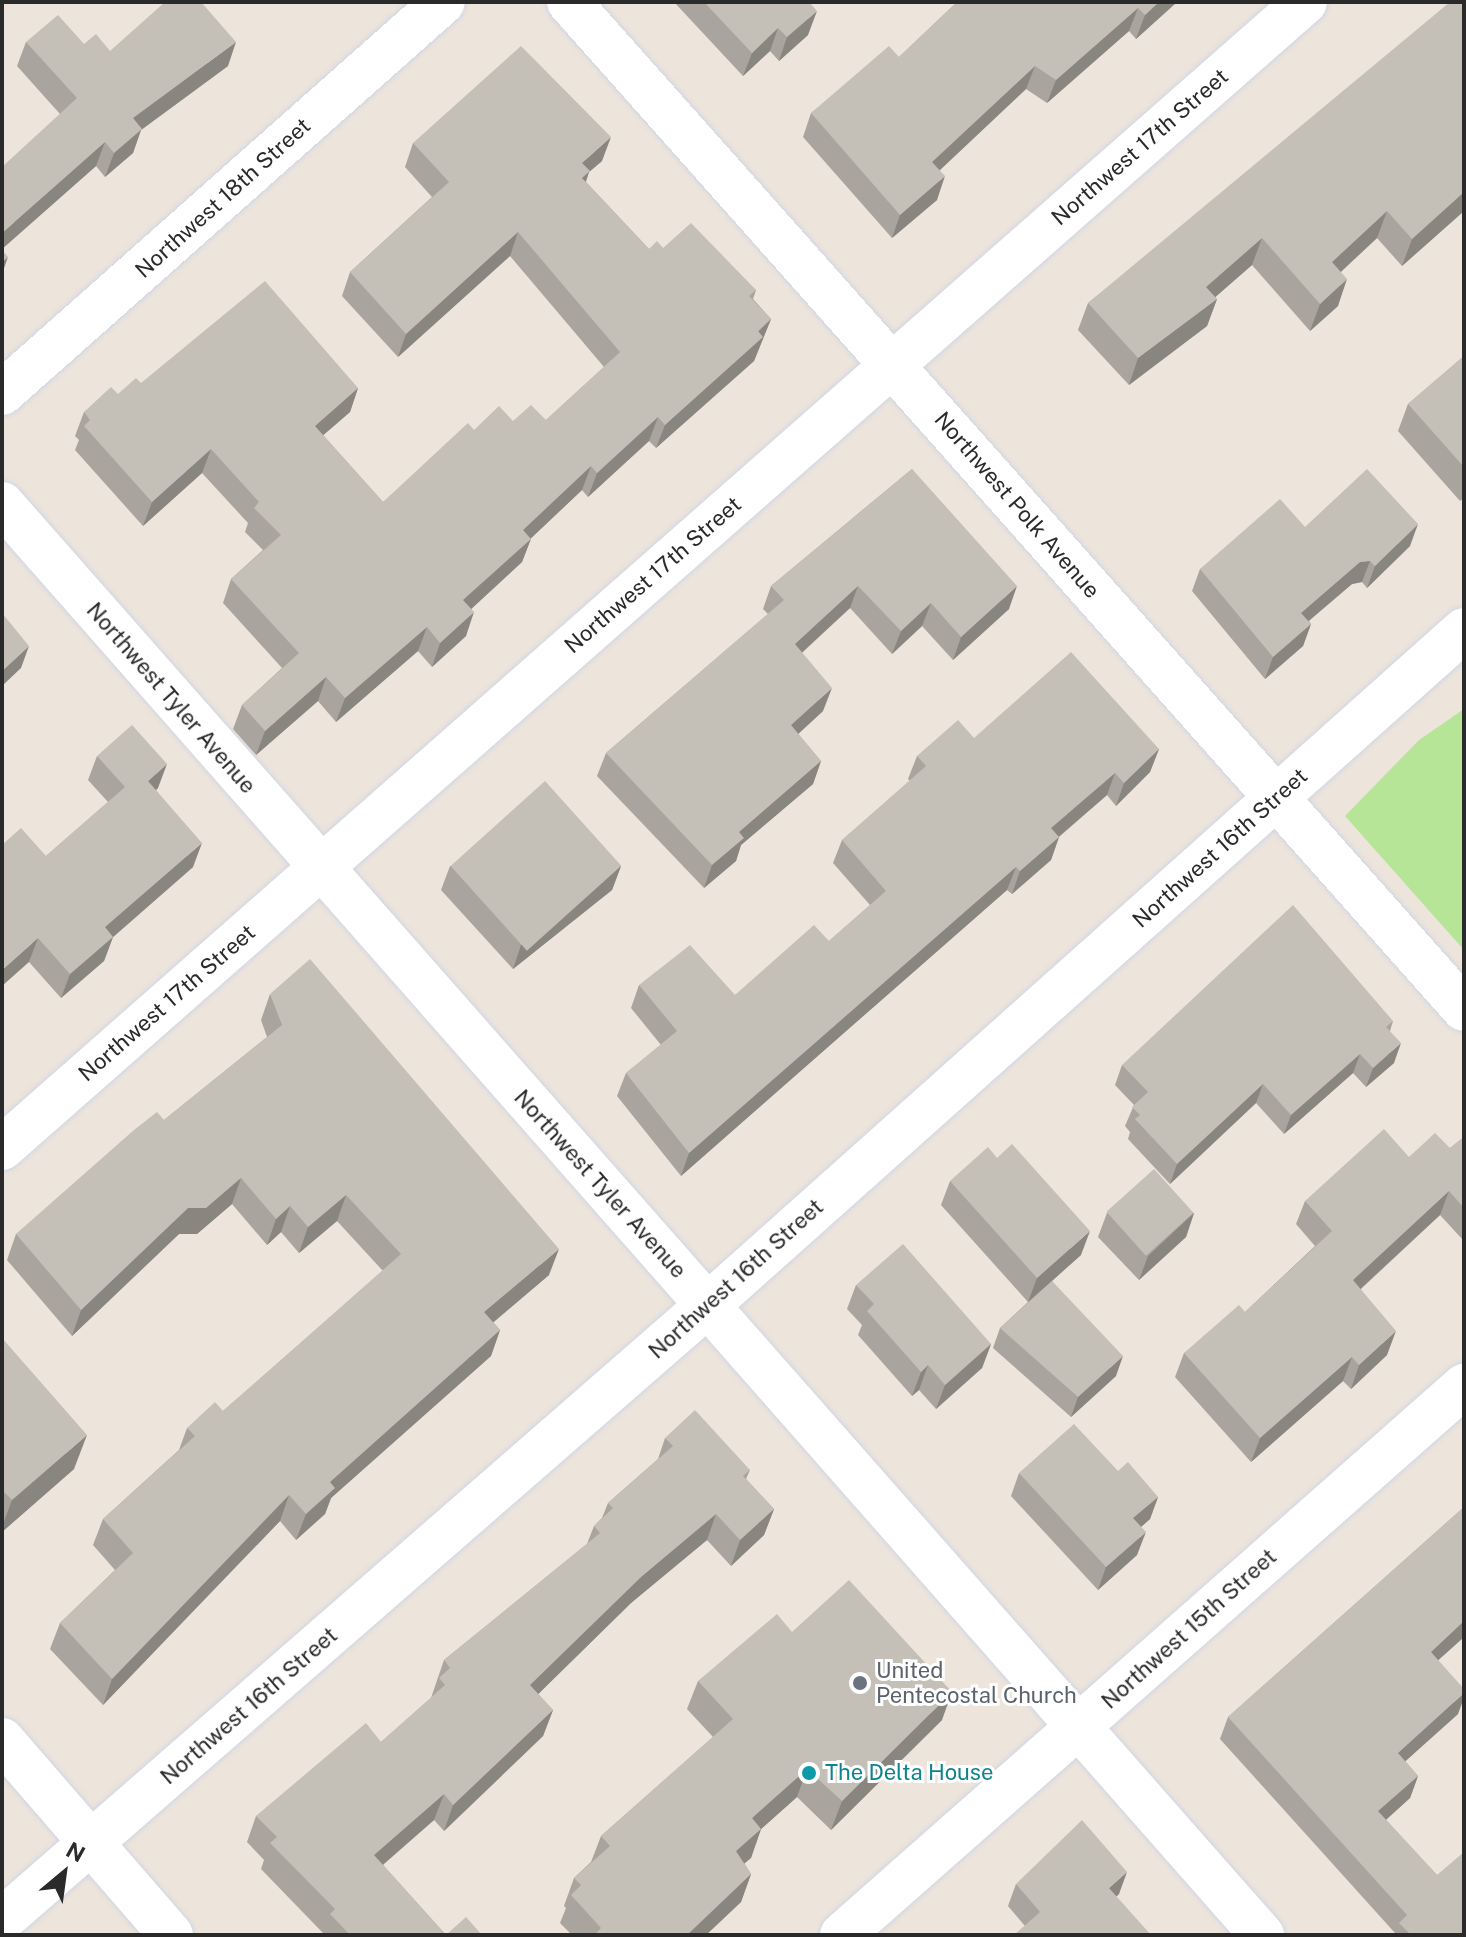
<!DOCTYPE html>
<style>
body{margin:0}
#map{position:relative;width:1466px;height:1937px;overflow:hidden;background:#ede4dc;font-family:"Public Sans",sans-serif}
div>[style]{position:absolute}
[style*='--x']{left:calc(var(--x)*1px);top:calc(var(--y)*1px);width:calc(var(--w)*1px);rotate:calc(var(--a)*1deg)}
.green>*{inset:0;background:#b6e597}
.roads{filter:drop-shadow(0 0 2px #d1d6e3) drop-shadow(0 0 2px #d1d6e3)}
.minor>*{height:44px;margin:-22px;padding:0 22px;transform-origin:22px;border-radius:22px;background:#fff}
.secondary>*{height:44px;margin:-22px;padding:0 22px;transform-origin:22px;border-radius:22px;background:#fff}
.wall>*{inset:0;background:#a9a49d}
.shaded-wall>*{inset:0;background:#898680}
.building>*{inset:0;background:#c4bfb7;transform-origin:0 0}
.dots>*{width:22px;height:22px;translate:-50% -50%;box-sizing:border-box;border:4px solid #fff;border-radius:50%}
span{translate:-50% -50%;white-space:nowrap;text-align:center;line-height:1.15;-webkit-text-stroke:6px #fff;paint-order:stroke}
.street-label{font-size:22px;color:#2a2a2a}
.worship-label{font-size:22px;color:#5b616d}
.left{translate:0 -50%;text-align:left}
.culture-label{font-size:22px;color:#0d838f}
.frame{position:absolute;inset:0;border:4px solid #2a2a2a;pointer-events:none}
.north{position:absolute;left:24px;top:1833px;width:80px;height:80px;-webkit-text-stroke:6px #fff;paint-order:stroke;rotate:29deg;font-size:22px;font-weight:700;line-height:32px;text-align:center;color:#2a2a2a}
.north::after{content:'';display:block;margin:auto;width:28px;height:36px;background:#2a2a2a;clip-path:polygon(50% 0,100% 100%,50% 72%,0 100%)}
</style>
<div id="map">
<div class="green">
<i style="clip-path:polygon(1464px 709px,1464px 950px,1345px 816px,1419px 740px)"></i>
</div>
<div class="roads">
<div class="minor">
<i style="--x:569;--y:2;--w:1347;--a:48.37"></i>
<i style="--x:2;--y:393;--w:589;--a:-41.56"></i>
<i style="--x:2;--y:504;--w:1907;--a:48.64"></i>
<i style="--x:2;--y:1148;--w:1735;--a:-41.33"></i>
<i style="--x:2;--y:1920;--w:936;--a:-41.06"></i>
<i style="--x:708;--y:1305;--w:1013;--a:-41.76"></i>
<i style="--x:842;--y:1935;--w:830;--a:-41.43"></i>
</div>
<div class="secondary">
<i style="--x:2;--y:1740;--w:258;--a:49.1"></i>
</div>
</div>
<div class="wall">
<i style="clip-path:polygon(674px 2px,809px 2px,808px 35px,779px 61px,770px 51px,743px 76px)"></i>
<i style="clip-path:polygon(957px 2px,1177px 2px,1136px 39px,1129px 31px,1047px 103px,1026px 89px,940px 170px,937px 200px,892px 238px,803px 137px,811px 113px,899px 57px)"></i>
<i style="clip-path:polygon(1464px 2px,1464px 211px,1402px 266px,1377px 238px,1341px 272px,1338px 306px,1310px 331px,1252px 265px,1215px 297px,1217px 299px,1207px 326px,1129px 385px,1078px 330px,1088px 303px)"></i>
<i style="clip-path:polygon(26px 42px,84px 44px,110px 51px,228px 66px,141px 130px,133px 153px,105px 177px,96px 166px,2px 249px,60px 114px,17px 66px)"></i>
<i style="clip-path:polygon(413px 143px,602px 161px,589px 172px,586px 182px,649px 249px,663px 248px,756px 290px,753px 299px,771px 319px,754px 361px,656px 448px,649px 441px,588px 497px,582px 490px,531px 538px,522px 562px,471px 609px,466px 636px,432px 667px,418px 651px,336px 722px,318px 701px,256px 755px,233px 729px,242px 705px,282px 668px,223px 603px,231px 579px,263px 550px,245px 532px,248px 523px,202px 473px,143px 526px,75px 450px,79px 440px,75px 436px,84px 412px,141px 383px,358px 388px,350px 412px,323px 435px,383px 502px,474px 430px,513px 421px,546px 420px,604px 367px,510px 256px,398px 357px,342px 296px,350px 272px,432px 197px,405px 167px)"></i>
<i style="clip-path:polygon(1464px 356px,1464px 498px,1460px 501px,1398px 431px,1408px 404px)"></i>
<i style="clip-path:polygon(912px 469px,1009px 609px,953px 660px,922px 626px,892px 654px,850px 608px,802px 653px,823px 711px,798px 734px,821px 761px,813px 784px,741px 845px,736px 861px,704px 888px,597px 776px,606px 753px,768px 614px,763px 609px,771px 586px)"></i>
<i style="clip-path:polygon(1305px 527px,1410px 546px,1367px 588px,1362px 582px,1352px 584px,1309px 621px,1311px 624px,1303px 646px,1265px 679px,1192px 591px,1200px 569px)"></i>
<i style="clip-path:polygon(974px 738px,1159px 749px,1150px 772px,1116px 806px,1107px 795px,1059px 837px,1051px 860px,1012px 894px,1007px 890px,681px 1176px,617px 1096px,626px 1073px,661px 1045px,631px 1008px,639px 985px,735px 995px,829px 941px,870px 905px,833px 863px,842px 840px,910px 781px,908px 779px,917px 756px)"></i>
<i style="clip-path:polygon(97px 756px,158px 788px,156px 790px,193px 867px,113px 937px,104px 961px,61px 998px,29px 962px,46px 856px,108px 802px,88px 780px)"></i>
<i style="clip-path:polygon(450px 866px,621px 866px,612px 890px,513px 969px,441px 890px)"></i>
<i style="clip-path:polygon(270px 994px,549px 1275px,493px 1322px,500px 1330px,491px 1356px,331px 1498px,325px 1514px,296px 1540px,280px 1521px,103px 1705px,50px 1649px,60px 1623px,115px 1570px,93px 1545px,103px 1519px,179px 1450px,187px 1428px,223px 1411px,383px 1271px,337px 1221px,299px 1253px,281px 1232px,267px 1245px,232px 1204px,197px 1234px,179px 1234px,72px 1336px,7px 1260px,16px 1234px,164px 1120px,267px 1037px,261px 1020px)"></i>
<i style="clip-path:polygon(1393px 1021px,1390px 1031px,1394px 1063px,1366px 1087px,1353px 1073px,1284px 1134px,1256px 1103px,1170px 1184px,1128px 1139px,1130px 1132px,1125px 1126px,1134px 1105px,1115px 1085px,1122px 1065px)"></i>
<i style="clip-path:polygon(1464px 1137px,1464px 1239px,1463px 1240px,1440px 1215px,1361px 1289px,1387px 1355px,1351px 1389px,1343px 1381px,1251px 1462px,1175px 1377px,1184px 1353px,1245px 1312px,1315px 1246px,1296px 1224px,1305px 1201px,1409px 1157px,1450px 1148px)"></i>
<i style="clip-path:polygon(950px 1181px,1081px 1255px,1052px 1281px,1116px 1376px,1071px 1417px,993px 1348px,1000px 1328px,1028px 1302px,941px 1205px)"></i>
<i style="clip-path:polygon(1107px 1213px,1194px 1213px,1186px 1237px,1139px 1280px,1098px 1237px)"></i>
<i style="clip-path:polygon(856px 1285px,991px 1344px,982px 1368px,936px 1409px,919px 1390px,912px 1396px,858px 1335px,862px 1325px,847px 1309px)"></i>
<i style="clip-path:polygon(2px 1338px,74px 1469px,2px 1532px)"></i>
<i style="clip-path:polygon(665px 1438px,750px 1470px,746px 1479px,774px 1509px,764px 1535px,731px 1566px,707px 1540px,631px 1603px,538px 1694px,553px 1710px,543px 1736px,444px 1831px,434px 1820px,383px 1865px,446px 1935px,482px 1935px,322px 1935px,323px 1933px,261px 1869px,264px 1860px,247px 1842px,256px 1816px,381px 1742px,431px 1698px,444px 1660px,587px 1544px,594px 1526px,602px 1518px,608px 1503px,658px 1459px)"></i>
<i style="clip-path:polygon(1118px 1471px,1158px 1497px,1150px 1519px,1141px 1527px,1137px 1555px,1098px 1590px,1011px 1496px,1019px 1473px)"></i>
<i style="clip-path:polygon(1464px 1507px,1464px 1637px,1438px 1660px,1458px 1714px,1405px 1761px,1418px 1776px,1410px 1798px,1386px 1820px,1437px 1875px,1464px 1935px,1395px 1935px,1395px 1933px,1220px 1739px,1228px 1717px)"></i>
<i style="clip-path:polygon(792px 1632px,942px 1720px,831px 1830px,797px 1797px,761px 1829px,751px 1858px,744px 1863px,751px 1874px,741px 1902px,706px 1935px,572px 1935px,560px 1923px,566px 1908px,564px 1906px,574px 1878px,591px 1862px,601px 1836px,713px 1737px,687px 1709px,698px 1681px)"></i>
<i style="clip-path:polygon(1016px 1884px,1119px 1894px,1117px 1896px,1025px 1926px,1008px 1906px)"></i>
</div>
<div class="shaded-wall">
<i style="clip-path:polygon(1159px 2px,1177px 2px,1136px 39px,1145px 15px)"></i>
<i style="clip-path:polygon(1138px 8px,1129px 31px,1047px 103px,1056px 80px)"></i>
<i style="clip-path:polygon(817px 11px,808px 35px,779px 61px,787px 37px)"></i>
<i style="clip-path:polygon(778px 28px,770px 51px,743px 76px,752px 53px)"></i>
<i style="clip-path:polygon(236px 42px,228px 66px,141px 130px,133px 153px,105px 177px,114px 153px,133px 118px)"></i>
<i style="clip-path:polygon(1035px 66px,1026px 89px,924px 185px,932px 162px)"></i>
<i style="clip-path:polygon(611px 137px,602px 161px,589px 172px,581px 195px,582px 163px)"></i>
<i style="clip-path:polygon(105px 142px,96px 166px,2px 249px,2px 233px)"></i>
<i style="clip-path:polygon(945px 176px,937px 200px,892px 238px,900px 215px)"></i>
<i style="clip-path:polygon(1464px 192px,1464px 211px,1402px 266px,1412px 239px)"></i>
<i style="clip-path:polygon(1387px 211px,1377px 238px,1322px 289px,1332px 262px)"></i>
<i style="clip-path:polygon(518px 232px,510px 256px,398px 357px,406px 334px)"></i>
<i style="clip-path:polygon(1262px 238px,1252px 265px,1196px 314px,1206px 287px)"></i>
<i style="clip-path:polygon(8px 257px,2px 274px,2px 262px)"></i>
<i style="clip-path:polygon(1347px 279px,1338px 306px,1310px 331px,1320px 304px)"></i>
<i style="clip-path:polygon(1217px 299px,1207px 326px,1129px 385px,1138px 358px)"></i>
<i style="clip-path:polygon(771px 319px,754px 361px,656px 448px,665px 425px)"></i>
<i style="clip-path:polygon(358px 388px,350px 412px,306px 450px,315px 426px)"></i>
<i style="clip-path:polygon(658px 417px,649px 441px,588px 497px,597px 473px)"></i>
<i style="clip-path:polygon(211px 449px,202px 473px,143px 526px,152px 502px)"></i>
<i style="clip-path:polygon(591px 466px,582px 490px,525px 544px,531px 539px,522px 562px,455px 624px,463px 600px,523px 530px)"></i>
<i style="clip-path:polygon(1418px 524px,1410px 546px,1367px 588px,1375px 566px)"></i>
<i style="clip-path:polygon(1370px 561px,1362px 582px,1352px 584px,1293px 634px,1301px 613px,1360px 562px)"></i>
<i style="clip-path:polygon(858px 586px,850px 608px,786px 667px,795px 644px)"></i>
<i style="clip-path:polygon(1017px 586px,1009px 609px,953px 660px,961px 637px)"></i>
<i style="clip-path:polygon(931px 603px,922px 626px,892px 654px,901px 631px)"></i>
<i style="clip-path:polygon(474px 612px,466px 636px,432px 667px,440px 643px)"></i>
<i style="clip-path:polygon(1311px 624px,1303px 646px,1265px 679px,1273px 657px)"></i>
<i style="clip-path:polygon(427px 627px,418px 651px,336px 722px,345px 698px)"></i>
<i style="clip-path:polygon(29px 646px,21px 668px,2px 686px,2px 671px)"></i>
<i style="clip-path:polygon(326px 677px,318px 701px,256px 755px,265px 731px)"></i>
<i style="clip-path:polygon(832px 688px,823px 711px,783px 748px,791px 725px)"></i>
<i style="clip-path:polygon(1159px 749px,1150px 772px,1116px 806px,1124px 783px)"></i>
<i style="clip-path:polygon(821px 761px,813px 784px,741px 845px,736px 861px,704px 888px,712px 865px,739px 832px)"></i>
<i style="clip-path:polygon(167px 764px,158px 788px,139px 805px,148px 781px)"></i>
<i style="clip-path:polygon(1115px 773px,1107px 795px,1042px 851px,1051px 828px)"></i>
<i style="clip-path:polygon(1059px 837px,1051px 860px,1012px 894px,1020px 871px)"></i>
<i style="clip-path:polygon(202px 843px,193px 867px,96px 952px,105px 927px)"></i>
<i style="clip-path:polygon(621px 866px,612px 890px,513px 969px,521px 945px)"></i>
<i style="clip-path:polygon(1016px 867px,1007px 890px,681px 1176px,689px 1153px)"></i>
<i style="clip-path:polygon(113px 937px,104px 961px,61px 998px,70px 974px)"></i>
<i style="clip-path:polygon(38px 938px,29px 962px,2px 986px,2px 970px)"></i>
<i style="clip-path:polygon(1401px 1043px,1394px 1063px,1366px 1087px,1373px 1068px)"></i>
<i style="clip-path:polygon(1360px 1054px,1353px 1073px,1284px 1134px,1291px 1115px)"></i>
<i style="clip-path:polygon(1263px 1084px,1256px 1103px,1170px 1184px,1177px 1164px)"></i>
<i style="clip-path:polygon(241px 1178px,232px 1204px,197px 1234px,179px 1234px,72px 1336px,81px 1310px,188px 1208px)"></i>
<i style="clip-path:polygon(1449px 1191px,1440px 1215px,1345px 1303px,1353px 1280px)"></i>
<i style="clip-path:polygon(346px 1195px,337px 1221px,299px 1253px,308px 1227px)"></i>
<i style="clip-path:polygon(290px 1206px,281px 1232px,267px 1245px,276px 1219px)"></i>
<i style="clip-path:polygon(1194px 1213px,1186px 1237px,1139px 1280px,1148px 1256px)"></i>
<i style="clip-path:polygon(1090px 1231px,1081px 1255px,1028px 1302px,1037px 1278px)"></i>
<i style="clip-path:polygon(559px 1249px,549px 1275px,475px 1338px,484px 1312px)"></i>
<i style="clip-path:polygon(500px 1330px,491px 1356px,331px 1498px,325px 1514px,296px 1540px,306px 1514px,330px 1482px)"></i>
<i style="clip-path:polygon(1396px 1331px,1387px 1355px,1351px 1389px,1359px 1365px)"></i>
<i style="clip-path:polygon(991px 1344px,982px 1368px,936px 1409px,945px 1385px)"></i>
<i style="clip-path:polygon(1123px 1356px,1116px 1376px,1071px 1417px,1078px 1397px)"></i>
<i style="clip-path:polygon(1352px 1357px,1343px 1381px,1251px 1462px,1260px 1438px)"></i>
<i style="clip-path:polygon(928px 1365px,919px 1390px,912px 1396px,921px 1372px)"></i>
<i style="clip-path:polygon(87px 1435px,74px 1469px,2px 1532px,2px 1527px,12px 1500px)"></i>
<i style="clip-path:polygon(289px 1495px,280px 1521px,103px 1705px,112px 1679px)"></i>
<i style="clip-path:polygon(1158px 1497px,1150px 1519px,1125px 1541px,1133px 1518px)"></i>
<i style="clip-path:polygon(774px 1509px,764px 1535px,731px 1566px,740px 1540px)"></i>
<i style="clip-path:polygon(716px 1514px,707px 1540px,631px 1603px,521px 1711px,530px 1685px,641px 1577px)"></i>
<i style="clip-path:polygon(1146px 1532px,1137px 1555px,1098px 1590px,1106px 1567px)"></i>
<i style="clip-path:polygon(1464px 1621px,1464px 1637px,1423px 1674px,1431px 1652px)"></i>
<i style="clip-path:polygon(952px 1692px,942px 1720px,831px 1830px,842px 1801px)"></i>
<i style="clip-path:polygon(1464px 1693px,1464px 1698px,1458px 1714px,1389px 1776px,1398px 1753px)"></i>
<i style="clip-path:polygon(553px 1710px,543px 1736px,444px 1831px,453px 1805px)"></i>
<i style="clip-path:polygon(807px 1769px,797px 1797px,742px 1846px,752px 1818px)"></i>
<i style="clip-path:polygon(1418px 1776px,1410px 1798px,1370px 1834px,1378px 1811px)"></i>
<i style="clip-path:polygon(444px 1794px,434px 1820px,364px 1881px,374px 1855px)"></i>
<i style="clip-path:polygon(761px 1829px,751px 1858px,726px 1879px,736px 1851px)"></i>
<i style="clip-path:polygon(1127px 1872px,1119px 1894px,1101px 1910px,1109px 1888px)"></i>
<i style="clip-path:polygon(751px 1874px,741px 1902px,706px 1935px,687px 1935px)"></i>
</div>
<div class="building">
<i style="clip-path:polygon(165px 2px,201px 2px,236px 42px,133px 118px,142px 129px,114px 153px,105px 142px,2px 233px,2px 167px,77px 98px,26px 42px,58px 15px,84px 44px,96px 34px,110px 51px)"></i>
<i style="clip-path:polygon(704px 2px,809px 2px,817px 11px,787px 37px,778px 28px,752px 53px)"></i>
<i style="clip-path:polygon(957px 2px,1159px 2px,1145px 15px,1138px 8px,1056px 80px,1035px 66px,932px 162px,945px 176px,900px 215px,811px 113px,889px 46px,899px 57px)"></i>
<i style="clip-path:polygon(1450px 2px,1464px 2px,1464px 192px,1412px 239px,1387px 211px,1332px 262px,1347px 279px,1320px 304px,1262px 238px,1206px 287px,1217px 299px,1138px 358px,1088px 303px)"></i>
<i style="clip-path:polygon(521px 46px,611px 137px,582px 163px,590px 171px,582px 178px,649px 249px,657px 241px,663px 248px,691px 223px,756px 290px,749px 296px,771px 319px,758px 331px,763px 337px,665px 425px,658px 417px,597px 473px,591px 466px,523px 530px,531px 539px,463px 600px,474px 612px,440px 643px,427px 627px,345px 698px,326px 677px,265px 731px,242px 705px,299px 653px,231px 579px,281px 535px,254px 508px,259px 502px,211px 449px,152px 502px,84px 426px,90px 420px,84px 412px,111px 387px,118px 394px,136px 378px,141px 383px,265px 281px,358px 388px,315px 426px,383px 502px,468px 423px,474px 430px,499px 406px,513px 421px,531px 405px,546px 420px,620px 352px,518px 232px,406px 334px,350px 272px,449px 182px,413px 143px)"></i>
<i style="clip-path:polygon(2px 250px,8px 257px,2px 262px)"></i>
<i style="clip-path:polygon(1464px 356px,1464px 467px,1408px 404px)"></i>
<i style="clip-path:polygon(912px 469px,1017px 586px,961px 637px,931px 603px,901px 631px,858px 586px,795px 644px,832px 688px,791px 725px,821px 761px,739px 832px,744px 838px,712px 865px,606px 753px,784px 600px,771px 586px)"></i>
<i style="clip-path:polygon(1367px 469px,1418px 524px,1375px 566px,1370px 561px,1360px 562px,1301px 613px,1311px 624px,1273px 657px,1200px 569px,1280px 499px,1305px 527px)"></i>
<i style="clip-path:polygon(2px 613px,29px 646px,2px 671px)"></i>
<i style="clip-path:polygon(1071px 652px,1159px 749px,1124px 783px,1115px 773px,1051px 828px,1059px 837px,1020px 871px,1016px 867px,689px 1153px,626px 1073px,677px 1031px,639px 985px,690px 945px,735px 995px,814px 925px,829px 941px,886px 891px,842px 840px,926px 766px,917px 756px,958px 720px,974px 738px)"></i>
<i style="clip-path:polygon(132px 725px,167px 764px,148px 781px,202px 843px,105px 927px,113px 937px,70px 974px,38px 938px,2px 970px,2px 845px,21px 828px,46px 856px,125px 787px,97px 756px)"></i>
<i style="left:545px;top:781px;width:114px;height:127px;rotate:48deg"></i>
<i style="clip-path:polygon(1293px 905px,1393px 1021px,1386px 1027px,1401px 1043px,1373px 1068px,1360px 1054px,1291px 1115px,1263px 1084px,1177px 1164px,1135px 1119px,1140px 1115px,1132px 1107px,1148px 1092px,1122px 1065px)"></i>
<i style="clip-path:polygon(310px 959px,559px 1249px,484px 1312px,500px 1330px,330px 1482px,335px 1488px,306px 1514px,289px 1495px,112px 1679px,60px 1623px,133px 1553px,103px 1519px,195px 1436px,187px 1428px,215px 1402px,223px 1411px,401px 1254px,346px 1195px,308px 1227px,290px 1206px,276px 1219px,241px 1178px,206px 1208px,188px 1208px,81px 1310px,16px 1234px,134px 1130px,157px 1112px,164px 1120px,282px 1025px,270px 994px)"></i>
<i style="clip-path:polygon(1384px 1129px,1409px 1157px,1435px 1133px,1450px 1148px,1464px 1137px,1464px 1208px,1449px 1191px,1353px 1280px,1396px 1331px,1359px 1365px,1352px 1357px,1260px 1438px,1184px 1353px,1239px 1305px,1245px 1312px,1332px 1231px,1305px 1201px)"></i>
<i style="clip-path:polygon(1012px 1144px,1090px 1231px,1037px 1278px,950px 1181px,988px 1147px,997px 1158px)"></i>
<i style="left:1154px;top:1169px;width:59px;height:64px;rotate:48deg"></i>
<i style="clip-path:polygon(903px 1244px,991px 1344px,945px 1385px,928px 1365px,921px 1372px,867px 1311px,874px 1304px,856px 1285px)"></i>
<i style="clip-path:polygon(1052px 1281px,1123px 1356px,1078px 1397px,1000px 1328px)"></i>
<i style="clip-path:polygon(2px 1338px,87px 1435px,12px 1500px,2px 1490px)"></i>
<i style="clip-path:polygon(695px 1410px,750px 1470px,743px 1476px,774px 1509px,740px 1540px,716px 1514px,641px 1577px,530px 1685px,553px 1710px,453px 1805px,444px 1794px,374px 1855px,446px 1935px,466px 1917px,482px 1935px,350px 1935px,330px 1914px,335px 1909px,270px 1843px,277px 1837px,256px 1816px,366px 1723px,381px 1742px,445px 1685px,439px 1678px,450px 1668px,444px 1660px,600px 1533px,594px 1526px,613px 1508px,608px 1503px,673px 1446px,665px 1438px)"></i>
<i style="clip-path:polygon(1074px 1424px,1118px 1471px,1128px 1462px,1158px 1497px,1133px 1518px,1146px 1532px,1106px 1567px,1019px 1473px)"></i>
<i style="clip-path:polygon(1464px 1507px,1464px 1621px,1431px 1652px,1464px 1689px,1464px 1693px,1398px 1753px,1418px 1776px,1378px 1811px,1437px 1875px,1464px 1852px,1464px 1935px,1406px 1935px,1409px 1933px,1399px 1923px,1407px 1915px,1228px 1717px)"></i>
<i style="clip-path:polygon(849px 1580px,952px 1692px,842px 1801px,807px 1769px,752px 1818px,761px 1829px,736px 1851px,751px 1874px,687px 1935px,596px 1935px,595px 1934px,601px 1928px,571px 1895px,581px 1885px,574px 1878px,610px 1846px,601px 1836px,733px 1719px,698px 1681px,777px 1614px,792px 1632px)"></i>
<i style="clip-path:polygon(1082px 1820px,1127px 1872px,1109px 1888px,1151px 1935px,1014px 1935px,1040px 1912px,1016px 1884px)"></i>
</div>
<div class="dots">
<i style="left:860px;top:1683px;background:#6b7280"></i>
<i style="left:809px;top:1773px;background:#0f9aa8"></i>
</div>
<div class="street-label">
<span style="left:1140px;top:147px;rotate:-41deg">Northwest 17th Street</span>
<span style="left:223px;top:198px;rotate:-42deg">Northwest 18th Street</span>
<span style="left:1017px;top:505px;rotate:49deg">Northwest Polk Avenue</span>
<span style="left:653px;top:575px;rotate:-41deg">Northwest 17th Street</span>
<span style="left:171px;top:698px;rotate:49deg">Northwest Tyler Avenue</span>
<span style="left:1220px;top:848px;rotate:-42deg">Northwest 16th Street</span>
<span style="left:167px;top:1003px;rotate:-41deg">Northwest 17th Street</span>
<span style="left:600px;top:1184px;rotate:48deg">Northwest Tyler Avenue</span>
<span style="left:736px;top:1279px;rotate:-42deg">Northwest 16th Street</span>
<span style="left:1189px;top:1629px;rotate:-42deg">Northwest 15th Street</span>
<span style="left:249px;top:1706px;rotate:-41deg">Northwest 16th Street</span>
</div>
<div class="worship-label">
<span class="left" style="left:876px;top:1683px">United<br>Pentecostal Church</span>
</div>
<div class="culture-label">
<span class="left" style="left:825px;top:1773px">The Delta House</span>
</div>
<div class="frame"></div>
<div class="north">N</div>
</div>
